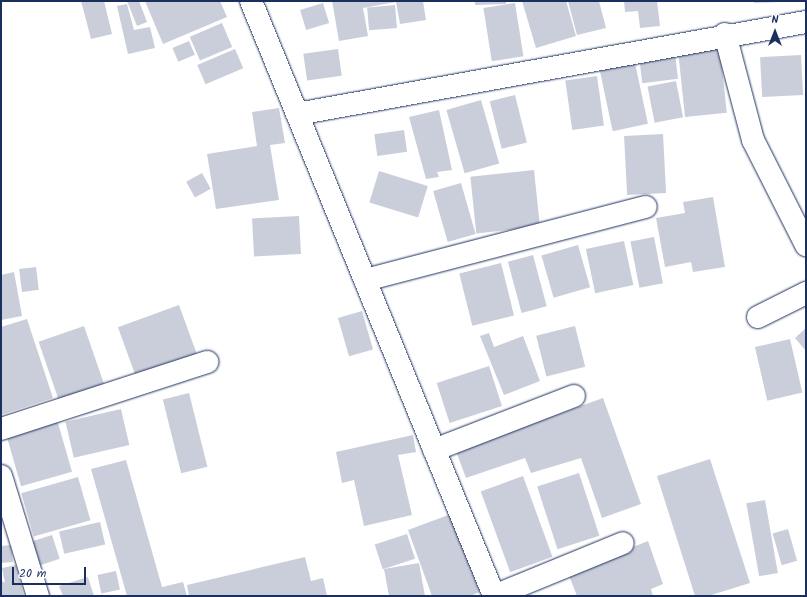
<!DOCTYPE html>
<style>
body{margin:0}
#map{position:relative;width:807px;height:597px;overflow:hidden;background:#fff;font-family:Kalam,sans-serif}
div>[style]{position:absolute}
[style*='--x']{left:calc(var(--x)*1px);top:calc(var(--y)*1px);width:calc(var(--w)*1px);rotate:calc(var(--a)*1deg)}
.building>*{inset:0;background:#caceda;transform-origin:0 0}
.roads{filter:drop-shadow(0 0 1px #1b2f5e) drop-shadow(0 0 1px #1b2f5e)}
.street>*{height:22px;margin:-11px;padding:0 11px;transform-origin:11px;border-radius:11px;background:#fff}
span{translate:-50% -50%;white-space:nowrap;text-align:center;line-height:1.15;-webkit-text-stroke:3.5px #fff;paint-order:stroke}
.frame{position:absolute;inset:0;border:2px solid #1b2f5e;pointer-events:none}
.north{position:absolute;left:755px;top:12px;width:40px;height:40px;-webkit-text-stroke:3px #fff;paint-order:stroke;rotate:0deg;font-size:11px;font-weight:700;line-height:16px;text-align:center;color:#1b2f5e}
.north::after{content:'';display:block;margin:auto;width:14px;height:18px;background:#1b2f5e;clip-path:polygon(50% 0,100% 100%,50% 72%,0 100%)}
.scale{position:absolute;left:12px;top:567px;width:74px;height:18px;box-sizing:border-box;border:2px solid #1b2f5e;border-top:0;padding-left:5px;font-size:12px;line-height:14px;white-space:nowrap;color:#1b2f5e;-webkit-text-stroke:3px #fff;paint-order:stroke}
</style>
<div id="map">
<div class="building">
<i style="clip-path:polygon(81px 1px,104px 1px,112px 34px,91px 39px)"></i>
<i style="clip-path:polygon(127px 1px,139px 1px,147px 22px,137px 26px)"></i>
<i style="clip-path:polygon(145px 1px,220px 1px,227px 17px,163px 44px)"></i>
<i style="clip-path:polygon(332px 1px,423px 1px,426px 20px,400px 24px,396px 2px,363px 8px,368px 36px,339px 41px)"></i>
<i style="clip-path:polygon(475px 1px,506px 1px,506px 4px,475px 5px)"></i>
<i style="clip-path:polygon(522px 1px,566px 1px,576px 36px,536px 48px)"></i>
<i style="clip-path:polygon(568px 1px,599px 1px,606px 28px,577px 35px)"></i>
<i style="clip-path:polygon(624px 1px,657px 1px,660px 26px,640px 28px,638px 11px,625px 12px)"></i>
<i style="clip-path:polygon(754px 1px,779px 1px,779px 2px,754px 3px)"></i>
<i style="left:323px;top:3px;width:21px;height:24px;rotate:73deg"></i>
<i style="left:515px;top:3px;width:54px;height:32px;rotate:81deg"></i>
<i style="clip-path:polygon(127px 4px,134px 30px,150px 27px,155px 48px,128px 54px,117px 6px)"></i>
<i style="left:395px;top:5px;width:23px;height:28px;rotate:85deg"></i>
<i style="left:222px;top:23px;width:26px;height:35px;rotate:67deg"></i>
<i style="left:189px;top:41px;width:15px;height:18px;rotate:67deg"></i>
<i style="left:720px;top:48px;width:65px;height:42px;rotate:84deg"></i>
<i style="left:235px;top:49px;width:21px;height:41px;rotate:67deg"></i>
<i style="left:338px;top:49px;width:27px;height:35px;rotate:82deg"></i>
<i style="left:675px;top:54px;width:25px;height:36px;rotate:83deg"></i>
<i style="left:801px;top:55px;width:40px;height:41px;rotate:87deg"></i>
<i style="left:635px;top:63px;width:62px;height:36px;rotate:78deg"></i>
<i style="left:597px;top:76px;width:50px;height:32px;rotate:82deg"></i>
<i style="left:676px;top:81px;width:37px;height:29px;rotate:79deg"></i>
<i style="left:515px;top:95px;width:49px;height:26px;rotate:76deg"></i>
<i style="left:481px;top:100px;width:66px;height:36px;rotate:74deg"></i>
<i style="clip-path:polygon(279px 108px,285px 143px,270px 145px,279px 200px,216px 209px,207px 154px,257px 146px,252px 112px)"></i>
<i style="clip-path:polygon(439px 110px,452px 170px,437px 172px,439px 177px,426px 179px,409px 117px)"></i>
<i style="left:404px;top:130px;width:22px;height:30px;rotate:82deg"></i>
<i style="left:663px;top:134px;width:59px;height:39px;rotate:87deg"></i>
<i style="left:534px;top:170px;width:57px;height:64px;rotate:84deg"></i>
<i style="left:379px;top:171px;width:51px;height:33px;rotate:17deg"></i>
<i style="left:202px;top:173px;width:18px;height:18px;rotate:61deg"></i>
<i style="left:461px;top:183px;width:53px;height:29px;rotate:74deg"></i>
<i style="clip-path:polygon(713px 197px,725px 267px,693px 272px,691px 262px,665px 267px,656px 218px,685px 213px,683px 202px)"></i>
<i style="left:299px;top:216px;width:38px;height:47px;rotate:87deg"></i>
<i style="left:654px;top:237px;width:47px;height:24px;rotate:79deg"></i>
<i style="left:624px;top:241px;width:45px;height:39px;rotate:78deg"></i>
<i style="left:578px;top:245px;width:44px;height:38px;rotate:74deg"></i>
<i style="left:533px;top:255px;width:53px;height:26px;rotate:75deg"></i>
<i style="left:501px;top:263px;width:54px;height:43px;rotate:76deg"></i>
<i style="left:36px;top:267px;width:23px;height:17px;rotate:83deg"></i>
<i style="clip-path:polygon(14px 272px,22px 316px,1px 320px,1px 275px)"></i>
<i style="left:179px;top:305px;width:54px;height:65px;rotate:70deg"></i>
<i style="left:362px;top:311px;width:40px;height:25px;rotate:74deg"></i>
<i style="clip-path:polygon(27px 319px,53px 398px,1px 415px,1px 327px)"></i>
<i style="left:84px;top:326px;width:62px;height:48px;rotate:71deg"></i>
<i style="left:575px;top:326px;width:42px;height:40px;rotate:76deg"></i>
<i style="clip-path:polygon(806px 328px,806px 351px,795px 338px)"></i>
<i style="clip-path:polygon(489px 333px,494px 347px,523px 336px,540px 381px,504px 395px,480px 336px)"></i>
<i style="left:790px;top:339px;width:55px;height:36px;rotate:77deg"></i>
<i style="left:489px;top:366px;width:42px;height:55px;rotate:72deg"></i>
<i style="left:189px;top:393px;width:76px;height:27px;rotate:76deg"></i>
<i style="clip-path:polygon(603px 398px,641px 504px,602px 518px,581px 458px,531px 473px,525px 458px,466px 478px,456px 451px)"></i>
<i style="left:121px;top:409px;width:37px;height:57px;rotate:77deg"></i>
<i style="left:56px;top:416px;width:58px;height:53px;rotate:74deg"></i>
<i style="clip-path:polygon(413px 435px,416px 452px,398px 455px,412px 515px,364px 526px,354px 480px,342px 483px,336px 452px)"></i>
<i style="clip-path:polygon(710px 459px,750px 583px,708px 596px,695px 596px,657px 476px)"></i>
<i style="clip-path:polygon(126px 460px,162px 587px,183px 582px,187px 596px,127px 596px,91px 469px)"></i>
<i style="left:579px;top:473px;width:66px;height:44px;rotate:72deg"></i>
<i style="left:523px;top:476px;width:86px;height:45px;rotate:70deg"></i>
<i style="left:78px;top:477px;width:45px;height:59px;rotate:74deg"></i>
<i style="left:765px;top:500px;width:74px;height:19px;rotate:80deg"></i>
<i style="clip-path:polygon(451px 514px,480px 592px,470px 596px,432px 596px,408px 530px)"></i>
<i style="left:100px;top:522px;width:23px;height:42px;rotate:77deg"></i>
<i style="left:788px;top:529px;width:33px;height:16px;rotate:74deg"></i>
<i style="left:407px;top:534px;width:26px;height:34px;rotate:72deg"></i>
<i style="left:52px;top:535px;width:25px;height:23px;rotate:72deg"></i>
<i style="clip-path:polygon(648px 541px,663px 584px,651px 589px,653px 596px,577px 596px,568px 573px)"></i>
<i style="clip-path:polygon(11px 545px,13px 562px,1px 563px,1px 546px)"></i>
<i style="clip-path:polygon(305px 557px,311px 581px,323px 578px,327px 596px,189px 596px,187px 585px)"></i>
<i style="clip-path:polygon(419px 563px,425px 596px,389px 596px,384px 569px)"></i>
<i style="clip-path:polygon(16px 565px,24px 596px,1px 596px,1px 580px,5px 583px,2px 568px)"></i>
<i style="left:116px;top:571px;width:19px;height:19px;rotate:78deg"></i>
<i style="clip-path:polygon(88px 577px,94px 596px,63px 596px,59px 586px)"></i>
</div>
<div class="roads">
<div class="street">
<i style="--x:251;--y:1;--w:643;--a:67.78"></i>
<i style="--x:494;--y:596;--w:139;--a:-22.3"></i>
<i style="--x:725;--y:34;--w:110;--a:75.2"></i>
<i style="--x:753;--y:140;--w:118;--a:63.2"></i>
<i style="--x:297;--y:114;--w:517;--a:-10.25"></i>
<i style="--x:365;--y:280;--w:290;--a:-14.6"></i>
<i style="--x:758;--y:317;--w:54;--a:-26.6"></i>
<i style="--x:1;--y:429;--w:217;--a:-18"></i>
<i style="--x:434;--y:450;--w:150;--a:-21.1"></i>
<i style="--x:1;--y:476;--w:126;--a:72.9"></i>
</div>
</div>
<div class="frame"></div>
<div class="north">N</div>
<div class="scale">20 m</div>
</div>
